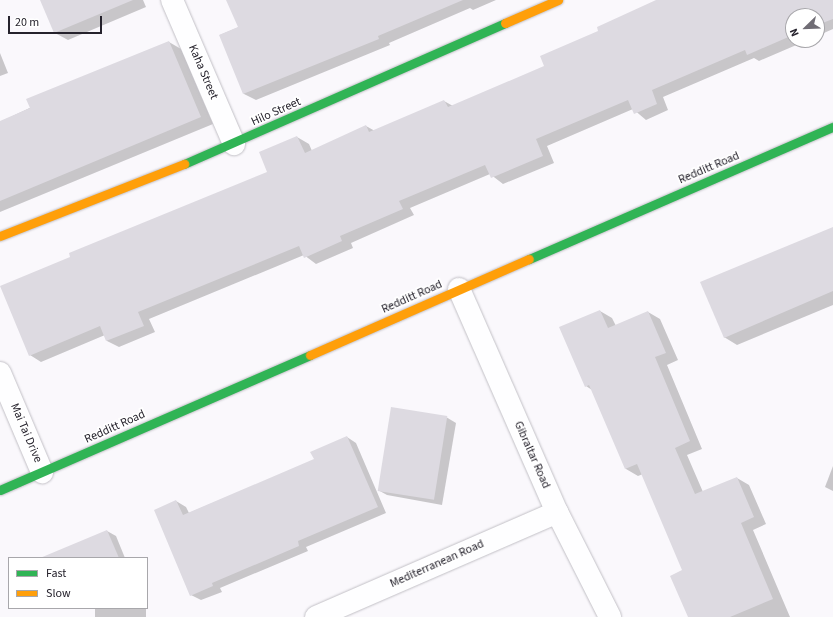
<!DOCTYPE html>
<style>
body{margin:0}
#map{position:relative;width:833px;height:617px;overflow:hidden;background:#faf8fc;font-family:"Source Sans 3",sans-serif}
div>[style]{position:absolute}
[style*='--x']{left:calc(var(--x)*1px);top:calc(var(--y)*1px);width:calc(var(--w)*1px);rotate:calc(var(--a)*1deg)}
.shadow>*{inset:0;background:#0003;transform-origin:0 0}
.building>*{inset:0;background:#dddae1;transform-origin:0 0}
.roads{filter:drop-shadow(0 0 1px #c2c0c6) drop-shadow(0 0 1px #c2c0c6)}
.street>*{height:22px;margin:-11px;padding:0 11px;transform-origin:11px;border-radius:11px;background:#fefeff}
.fast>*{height:9px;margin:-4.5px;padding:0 4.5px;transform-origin:4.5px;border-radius:4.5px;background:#30b455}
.slow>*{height:9px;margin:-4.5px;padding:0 4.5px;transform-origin:4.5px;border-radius:4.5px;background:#ff9f0a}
span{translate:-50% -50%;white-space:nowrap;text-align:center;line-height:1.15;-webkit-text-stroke:3.5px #fff;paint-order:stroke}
.street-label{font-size:12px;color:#25222c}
.legend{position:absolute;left:8px;top:557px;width:140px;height:52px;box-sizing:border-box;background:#fff;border:1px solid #a8a7ab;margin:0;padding:5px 7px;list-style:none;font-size:12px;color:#25222c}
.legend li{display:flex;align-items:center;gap:8px;height:20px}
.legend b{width:20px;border:1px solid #a8a7ab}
.north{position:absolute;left:785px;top:8px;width:40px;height:40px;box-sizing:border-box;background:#fff;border:1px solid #a8a7ab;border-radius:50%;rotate:247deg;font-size:11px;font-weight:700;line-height:16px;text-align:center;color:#25222c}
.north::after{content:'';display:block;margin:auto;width:14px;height:18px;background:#706d75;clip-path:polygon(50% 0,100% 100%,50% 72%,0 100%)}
.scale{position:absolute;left:8px;top:16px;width:94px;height:18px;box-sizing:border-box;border:2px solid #25222c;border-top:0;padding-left:5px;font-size:12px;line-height:14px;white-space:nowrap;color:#25222c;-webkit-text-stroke:3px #fff;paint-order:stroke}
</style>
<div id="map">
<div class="shadow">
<i style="clip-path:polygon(41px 0,143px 0,146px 7px,68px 40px,55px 33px)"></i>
<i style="clip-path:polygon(257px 0,496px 0,473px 10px,470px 8px,389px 43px,390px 45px,256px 100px,244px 94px,220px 35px,239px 27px)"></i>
<i style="clip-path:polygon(662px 0,833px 0,833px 29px,817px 36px,817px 16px,793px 16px,793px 40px,808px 40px,759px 61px,754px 58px,663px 97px,668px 110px,646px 120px,633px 109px,547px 146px,554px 163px,503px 184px,490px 174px,410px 208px,414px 215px,351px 243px,353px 248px,316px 264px,304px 255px,149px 319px,155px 332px,119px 347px,107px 341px,105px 335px,41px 362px,30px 355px,268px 172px,297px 137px,309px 144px,312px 151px,366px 126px,375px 131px,444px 101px,453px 106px,545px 67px,600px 31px)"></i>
<i style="clip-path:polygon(169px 42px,181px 49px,213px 124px,0 212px,0 122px)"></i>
<i style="clip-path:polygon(0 53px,8px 73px,0 76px)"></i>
<i style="clip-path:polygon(833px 228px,833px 305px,737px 345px,724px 337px)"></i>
<i style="clip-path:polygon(600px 311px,612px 318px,616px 326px,648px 312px,660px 319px,678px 360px,667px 365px,702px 449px,687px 455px,703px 492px,737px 478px,749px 485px,766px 524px,753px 530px,790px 617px,689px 617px,684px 571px,643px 474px,638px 476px,626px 469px,592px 390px,586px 386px)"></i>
<i style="clip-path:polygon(446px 417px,456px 423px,442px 505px,387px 495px,378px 490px)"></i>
<i style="clip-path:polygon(347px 437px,356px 443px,386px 513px,306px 547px,308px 551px,220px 588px,222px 592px,201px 600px,191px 595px,176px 501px,186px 507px,189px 513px,315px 460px)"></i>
<i style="clip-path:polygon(833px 466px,833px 491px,825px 487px)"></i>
<i style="clip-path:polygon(107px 531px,116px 536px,125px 558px,73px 558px)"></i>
<i style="left:95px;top:608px;width:51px;height:9px"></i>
</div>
<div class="building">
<i style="clip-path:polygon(40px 0,133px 0,54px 33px)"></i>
<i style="clip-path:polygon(226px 0,463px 0,378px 36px,379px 39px,243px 94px,219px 35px,238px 27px)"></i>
<i style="clip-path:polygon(656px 0,833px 0,833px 19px,817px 25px,817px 16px,793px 16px,793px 35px,747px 55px,745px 50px,652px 90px,657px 104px,634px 114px,628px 100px,536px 139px,543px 156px,491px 178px,485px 165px,399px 201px,403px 209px,340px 236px,342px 241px,304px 258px,299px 246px,138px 312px,144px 326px,106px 341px,100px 326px,29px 356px,0 286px,70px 257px,69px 253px,267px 172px,259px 152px,297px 136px,305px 153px,366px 125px,369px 132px,444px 100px,448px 107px,544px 66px,540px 56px,598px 31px,597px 27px)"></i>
<i style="clip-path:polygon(169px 41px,201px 117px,0 201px,0 121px,30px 108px,26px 99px)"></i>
<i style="clip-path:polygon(833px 227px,833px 291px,724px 338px,700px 282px)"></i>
<i style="clip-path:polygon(600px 310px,608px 328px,648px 311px,666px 353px,655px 357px,690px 441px,675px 448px,695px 494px,737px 477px,754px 517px,741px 523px,773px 599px,730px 617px,688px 617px,670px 576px,682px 570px,637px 464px,625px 469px,589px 385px,585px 387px,559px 327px)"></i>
<i style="left:391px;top:407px;width:57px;height:85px;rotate:9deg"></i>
<i style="clip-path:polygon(347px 436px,378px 507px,298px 541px,299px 546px,212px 583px,213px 586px,190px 596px,154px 510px,176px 500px,183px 515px,314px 459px,310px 452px)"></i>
<i style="clip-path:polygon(107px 530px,119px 558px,40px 558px)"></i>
</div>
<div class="roads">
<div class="street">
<i style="--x:172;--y:0;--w:157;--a:66.7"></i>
<i style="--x:459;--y:289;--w:244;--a:66.3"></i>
<i style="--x:557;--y:512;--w:118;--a:63.2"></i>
<i style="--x:0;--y:373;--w:108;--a:67"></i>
<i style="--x:316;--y:617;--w:263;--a:-23.5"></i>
</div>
<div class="fast">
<i style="--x:184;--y:164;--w:351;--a:-23.7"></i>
<i style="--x:529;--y:259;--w:331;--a:-23.5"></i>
<i style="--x:0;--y:490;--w:338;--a:-23.5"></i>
</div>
<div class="slow">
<i style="--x:505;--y:23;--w:58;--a:-23.5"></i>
<i style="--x:0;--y:236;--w:198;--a:-21.4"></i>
<i style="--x:310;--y:355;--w:239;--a:-23.7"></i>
</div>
</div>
<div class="street-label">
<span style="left:203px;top:72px;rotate:67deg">Kaha Street</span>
<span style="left:276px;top:112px;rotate:-24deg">Hilo Street</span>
<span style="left:709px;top:168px;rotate:-23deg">Redditt Road</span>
<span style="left:412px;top:297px;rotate:-24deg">Redditt Road</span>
<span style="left:115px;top:427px;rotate:-24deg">Redditt Road</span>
<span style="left:26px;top:433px;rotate:67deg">Mai Tai Drive</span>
<span style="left:532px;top:455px;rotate:66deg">Gibraltar Road</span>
<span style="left:437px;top:564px;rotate:-24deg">Mediterranean Road</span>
</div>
<ul class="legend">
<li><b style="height:5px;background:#30b455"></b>Fast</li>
<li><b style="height:5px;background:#ff9f0a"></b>Slow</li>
</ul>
<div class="north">N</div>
<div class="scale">20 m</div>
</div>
